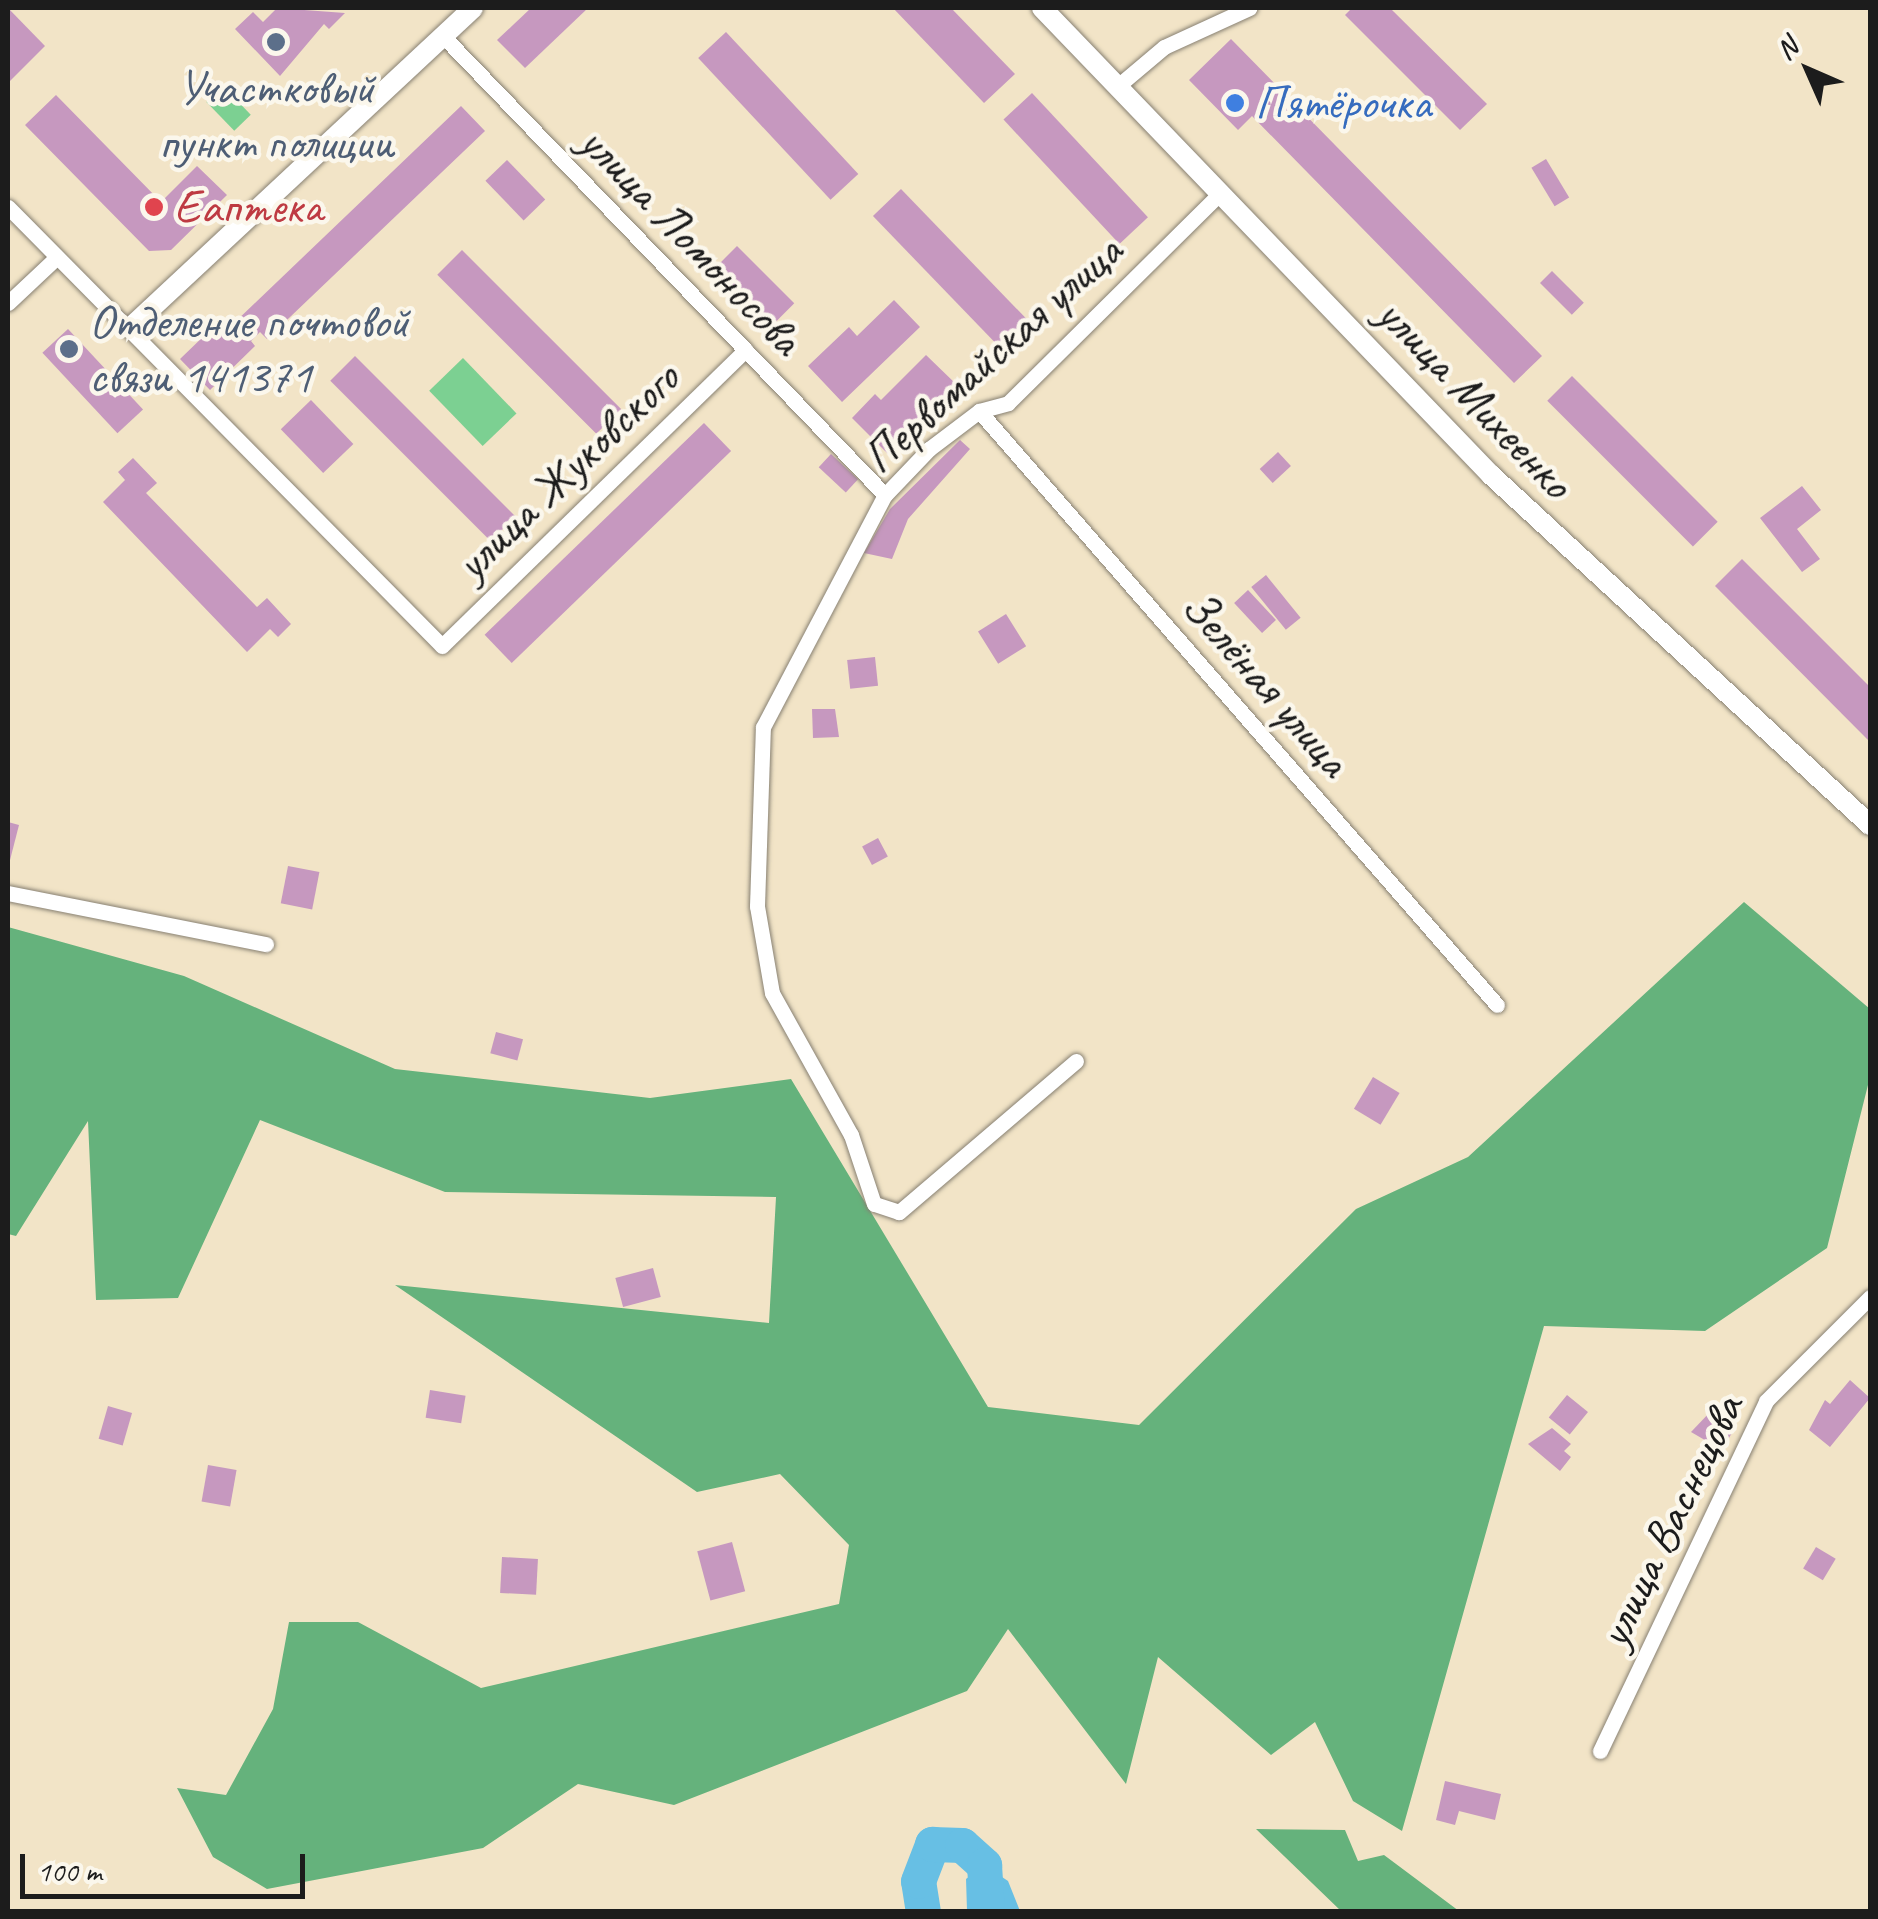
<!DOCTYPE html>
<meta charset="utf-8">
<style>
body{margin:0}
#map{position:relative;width:1878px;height:1919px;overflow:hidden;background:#f2e4c7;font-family:Caveat,sans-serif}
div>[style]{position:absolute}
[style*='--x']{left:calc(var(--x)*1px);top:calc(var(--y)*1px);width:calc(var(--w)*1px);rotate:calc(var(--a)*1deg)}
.green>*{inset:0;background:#7cd092;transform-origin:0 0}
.forest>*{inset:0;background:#65b27c}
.water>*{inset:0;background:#67bfe4}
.river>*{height:35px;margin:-17.5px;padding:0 17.5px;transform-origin:17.5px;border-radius:17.5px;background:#67bfe4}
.building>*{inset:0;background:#c698bf;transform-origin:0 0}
.roads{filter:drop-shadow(0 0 2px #878072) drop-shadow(0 0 2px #878072)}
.minor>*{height:15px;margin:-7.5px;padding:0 7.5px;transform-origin:7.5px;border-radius:7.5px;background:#fff}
.tertiary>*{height:20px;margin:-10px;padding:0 10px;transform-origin:10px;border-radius:10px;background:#fff}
.dots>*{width:28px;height:28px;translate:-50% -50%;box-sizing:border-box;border:5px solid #fbf7ec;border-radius:50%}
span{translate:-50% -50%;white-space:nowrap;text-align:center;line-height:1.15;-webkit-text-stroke:9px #fbf7ec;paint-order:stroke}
.service-label{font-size:48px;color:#4e5e75}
.left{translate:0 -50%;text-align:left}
.shop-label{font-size:48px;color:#366cbe}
.health-label{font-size:48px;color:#be3a42}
.street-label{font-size:48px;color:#1c1c1c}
.frame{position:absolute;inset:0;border:10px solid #1c1c1c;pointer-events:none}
.north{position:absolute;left:1758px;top:20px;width:100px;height:100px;-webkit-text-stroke:8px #fbf7ec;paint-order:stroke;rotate:315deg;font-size:28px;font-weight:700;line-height:40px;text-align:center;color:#1c1c1c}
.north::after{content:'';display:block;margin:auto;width:35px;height:45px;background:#1c1c1c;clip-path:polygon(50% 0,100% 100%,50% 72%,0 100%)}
.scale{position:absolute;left:20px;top:1854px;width:285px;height:45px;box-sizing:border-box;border:5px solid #1c1c1c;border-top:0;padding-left:12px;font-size:30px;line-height:35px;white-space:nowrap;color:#1c1c1c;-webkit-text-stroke:8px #fbf7ec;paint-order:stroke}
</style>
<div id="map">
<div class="green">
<i style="left:223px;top:86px;width:40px;height:23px;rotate:46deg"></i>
<i style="left:463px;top:358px;width:77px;height:47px;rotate:46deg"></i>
</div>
<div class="forest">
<i style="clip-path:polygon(1744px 902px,1870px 1009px,1870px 1077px,1827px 1248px,1705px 1331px,1544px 1326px,1402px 1831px,1353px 1801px,1315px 1722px,1271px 1755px,1158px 1657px,1126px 1784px,1008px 1629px,967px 1691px,674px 1805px,578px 1784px,483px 1848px,267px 1889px,213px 1857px,177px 1788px,226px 1795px,273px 1709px,289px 1622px,358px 1622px,481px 1688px,839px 1604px,849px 1545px,780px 1474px,697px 1492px,395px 1285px,769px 1323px,776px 1197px,445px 1192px,260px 1120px,178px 1298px,96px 1300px,88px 1121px,16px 1236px,8px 1234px,8px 927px,184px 976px,395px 1069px,650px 1098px,791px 1079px,988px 1407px,1139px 1425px,1356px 1209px,1468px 1157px)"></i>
<i style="clip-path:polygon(1256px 1829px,1345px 1830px,1358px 1861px,1384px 1855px,1459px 1911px,1341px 1911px)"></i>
</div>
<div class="water">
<i style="clip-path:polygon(984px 1865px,1008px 1881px,1020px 1911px,967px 1911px,966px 1879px)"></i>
</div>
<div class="river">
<i style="--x:923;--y:1912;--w:31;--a:-99"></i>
<i style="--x:918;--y:1881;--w:40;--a:-69"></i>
<i style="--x:932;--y:1844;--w:30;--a:2"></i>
<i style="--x:962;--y:1845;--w:30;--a:42"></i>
<i style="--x:984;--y:1865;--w:47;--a:86.3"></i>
</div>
<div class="building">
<i style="clip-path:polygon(8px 8px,45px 46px,8px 83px)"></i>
<i style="clip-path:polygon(277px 8px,345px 13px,329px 29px,324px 24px,280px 76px,235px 29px,253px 12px,263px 22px)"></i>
<i style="clip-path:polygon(531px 8px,588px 8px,525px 68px,497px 40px)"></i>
<i style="clip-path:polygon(893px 8px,951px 8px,1015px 74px,984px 103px)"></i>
<i style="clip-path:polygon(1352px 8px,1390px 8px,1487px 104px,1460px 130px,1345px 15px)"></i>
<i style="left:726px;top:32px;width:194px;height:38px;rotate:47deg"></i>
<i style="clip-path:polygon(1231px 39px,1542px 356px,1514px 383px,1252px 116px,1238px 130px,1189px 80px)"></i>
<i style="left:1032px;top:93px;width:170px;height:39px;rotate:47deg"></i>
<i style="clip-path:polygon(56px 95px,161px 202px,197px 166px,227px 195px,171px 250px,149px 251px,25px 125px)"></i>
<i style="clip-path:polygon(461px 106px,485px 131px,267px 339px,260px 332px,251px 341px,255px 346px,210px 390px,180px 359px,208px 332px,228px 320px,232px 325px)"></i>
<i style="left:1546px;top:159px;width:45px;height:17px;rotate:59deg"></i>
<i style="left:507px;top:160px;width:55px;height:30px;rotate:46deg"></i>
<i style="left:901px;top:189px;width:193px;height:39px;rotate:46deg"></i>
<i style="left:737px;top:246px;width:81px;height:32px;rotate:45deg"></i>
<i style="left:462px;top:250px;width:225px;height:35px;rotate:45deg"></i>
<i style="left:1552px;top:271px;width:45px;height:17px;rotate:45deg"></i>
<i style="clip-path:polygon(894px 300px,920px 327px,842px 402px,808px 366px,849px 327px,857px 336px)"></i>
<i style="left:68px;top:329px;width:110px;height:35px;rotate:47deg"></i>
<i style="clip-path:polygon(926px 355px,957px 385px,911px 431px,917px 436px,894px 460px,852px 418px,875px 394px,881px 400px)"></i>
<i style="left:355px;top:356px;width:227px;height:35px;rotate:45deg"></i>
<i style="left:1572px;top:376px;width:206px;height:35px;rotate:45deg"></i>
<i style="left:311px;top:400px;width:61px;height:42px;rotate:46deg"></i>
<i style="left:704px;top:423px;width:39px;height:305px;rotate:46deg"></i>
<i style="clip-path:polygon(960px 440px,970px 449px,908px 519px,892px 559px,864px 553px,890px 509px)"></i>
<i style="left:1278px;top:452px;width:19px;height:25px;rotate:47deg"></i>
<i style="left:831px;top:454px;width:37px;height:18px;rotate:43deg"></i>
<i style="clip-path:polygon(133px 458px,157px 483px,146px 493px,257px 607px,267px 598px,291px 624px,278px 637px,270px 629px,247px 652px,103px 502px,125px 480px,118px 472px)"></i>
<i style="clip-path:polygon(1802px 486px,1821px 510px,1797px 529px,1820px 559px,1802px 572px,1760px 518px)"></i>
<i style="clip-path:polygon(1742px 559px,1870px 687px,1870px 742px,1715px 586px)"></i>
<i style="left:1266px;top:575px;width:55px;height:19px;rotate:51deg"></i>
<i style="left:1248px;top:590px;width:41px;height:19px;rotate:47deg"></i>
<i style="left:1006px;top:614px;width:38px;height:33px;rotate:58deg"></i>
<i style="left:875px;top:657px;width:29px;height:28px;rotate:84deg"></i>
<i style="clip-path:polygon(812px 709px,835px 709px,839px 737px,813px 738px)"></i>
<i style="clip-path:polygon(8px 822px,19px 825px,9px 864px,8px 864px)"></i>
<i style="left:878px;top:838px;width:21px;height:18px;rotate:62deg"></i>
<i style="left:288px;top:866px;width:32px;height:38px;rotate:11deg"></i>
<i style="left:496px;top:1032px;width:28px;height:22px;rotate:15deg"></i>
<i style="left:1373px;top:1077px;width:31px;height:37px;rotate:31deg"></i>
<i style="left:653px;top:1268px;width:30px;height:39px;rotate:75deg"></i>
<i style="clip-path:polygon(1850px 1380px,1870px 1398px,1830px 1447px,1809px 1430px,1825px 1400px,1830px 1404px)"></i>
<i style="left:430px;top:1390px;width:36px;height:28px;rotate:9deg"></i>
<i style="left:1567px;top:1395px;width:27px;height:29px;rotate:39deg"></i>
<i style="left:108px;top:1406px;width:25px;height:34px;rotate:16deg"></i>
<i style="clip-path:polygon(1712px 1410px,1737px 1424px,1722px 1450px,1691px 1432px)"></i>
<i style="clip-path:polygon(1552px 1428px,1571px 1444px,1564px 1451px,1571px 1457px,1560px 1471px,1528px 1444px)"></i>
<i style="left:208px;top:1465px;width:29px;height:37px;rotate:10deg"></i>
<i style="left:732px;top:1542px;width:51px;height:36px;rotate:75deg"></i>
<i style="left:1816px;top:1547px;width:23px;height:25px;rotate:31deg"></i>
<i style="left:502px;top:1557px;width:36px;height:36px;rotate:3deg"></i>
<i style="clip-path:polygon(1445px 1781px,1501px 1794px,1495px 1820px,1459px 1811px,1455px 1825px,1436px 1820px)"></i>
</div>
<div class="roads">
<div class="minor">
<i style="--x:443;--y:36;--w:637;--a:46.08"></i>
<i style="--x:1119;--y:85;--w:59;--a:-40.2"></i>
<i style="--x:1164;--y:47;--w:94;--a:-24.6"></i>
<i style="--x:8;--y:207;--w:617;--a:45.33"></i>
<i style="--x:442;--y:646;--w:424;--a:-44.3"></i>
<i style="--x:8;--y:303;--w:66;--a:-43.2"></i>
<i style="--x:979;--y:411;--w:788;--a:48.91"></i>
<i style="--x:8;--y:893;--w:263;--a:11.2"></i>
<i style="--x:1076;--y:1061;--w:233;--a:139.5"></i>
<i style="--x:899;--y:1212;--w:26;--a:-162"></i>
<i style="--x:874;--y:1204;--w:73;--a:-108.4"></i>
<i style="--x:851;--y:1135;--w:162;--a:-119.1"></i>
<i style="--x:772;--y:993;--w:88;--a:-99.8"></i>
<i style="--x:757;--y:906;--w:179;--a:-88.1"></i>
<i style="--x:763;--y:727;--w:262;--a:-62.3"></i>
<i style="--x:885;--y:495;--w:64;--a:-46.3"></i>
<i style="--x:929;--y:449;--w:63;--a:-37.2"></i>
<i style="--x:979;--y:411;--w:30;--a:-15"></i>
<i style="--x:1008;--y:403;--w:300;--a:-44.7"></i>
<i style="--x:1600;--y:1751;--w:387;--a:-64.6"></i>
<i style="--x:1766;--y:1401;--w:147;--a:-45"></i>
</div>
<div class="tertiary">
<i style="--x:1042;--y:8;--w:648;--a:46.13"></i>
<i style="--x:1491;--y:475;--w:516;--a:42.72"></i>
<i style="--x:130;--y:328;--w:469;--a:-43"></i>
</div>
</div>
<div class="dots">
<i style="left:276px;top:42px;background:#5c6f8a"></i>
<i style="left:1235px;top:103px;background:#3f7fe0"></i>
<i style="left:154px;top:207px;background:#e0444e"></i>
<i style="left:69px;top:349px;background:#5c6f8a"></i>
</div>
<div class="service-label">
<span style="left:276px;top:115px">Участковый<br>пункт полиции</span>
<span class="left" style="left:89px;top:349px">Отделение почтовой<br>связи 141371</span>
</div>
<div class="shop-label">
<span class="left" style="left:1255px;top:103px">Пятёрочка</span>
</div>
<div class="health-label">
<span class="left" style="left:174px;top:207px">Еаптека</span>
</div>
<div class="street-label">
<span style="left:691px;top:240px;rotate:46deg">улица Ломоносова</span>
<span style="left:992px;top:354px;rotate:-42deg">Первомайская улица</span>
<span style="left:1475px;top:398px;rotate:46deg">улица Михеенко</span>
<span style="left:567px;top:471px;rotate:-44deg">улица Жуковского</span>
<span style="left:1266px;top:683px;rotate:49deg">Зелёная улица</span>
<span style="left:1670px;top:1521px;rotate:-64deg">улица Васнецова</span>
</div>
<div class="frame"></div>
<div class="north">N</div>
<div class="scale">100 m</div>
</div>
